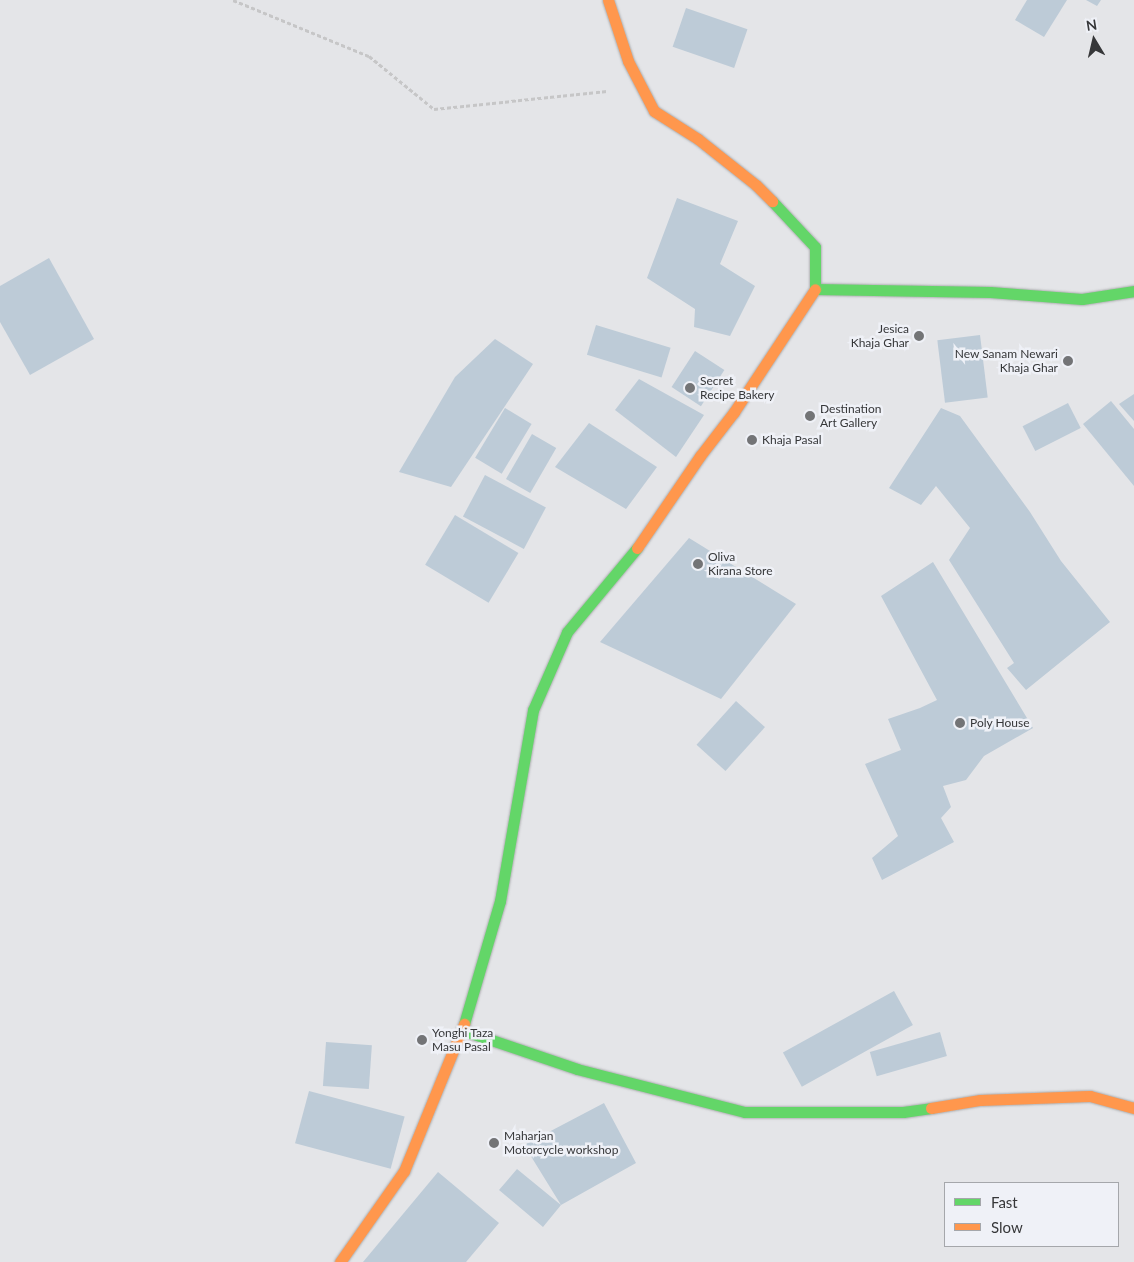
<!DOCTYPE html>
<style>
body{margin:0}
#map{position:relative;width:1134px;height:1262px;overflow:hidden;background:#e4e5e8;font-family:Lato,sans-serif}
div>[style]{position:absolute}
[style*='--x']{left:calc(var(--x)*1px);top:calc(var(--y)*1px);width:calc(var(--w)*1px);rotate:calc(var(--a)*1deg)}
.building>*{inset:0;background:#bdcbd7;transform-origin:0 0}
.path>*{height:3px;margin-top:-1.5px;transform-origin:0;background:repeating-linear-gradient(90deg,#c6c6c7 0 4px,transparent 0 6.5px)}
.roads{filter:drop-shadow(0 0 1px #adaeb0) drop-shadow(0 0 1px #adaeb0)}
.fast>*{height:11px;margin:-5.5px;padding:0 5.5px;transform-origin:5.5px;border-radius:5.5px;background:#63d668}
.slow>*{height:11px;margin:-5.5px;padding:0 5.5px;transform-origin:5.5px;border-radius:5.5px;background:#ff974d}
.dots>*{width:14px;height:14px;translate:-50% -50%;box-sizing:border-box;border:2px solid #eff1f7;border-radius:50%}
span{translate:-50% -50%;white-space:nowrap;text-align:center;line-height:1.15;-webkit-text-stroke:5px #eff1f7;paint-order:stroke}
.poi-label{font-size:12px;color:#363739}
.right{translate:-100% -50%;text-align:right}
.left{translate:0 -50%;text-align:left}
.legend{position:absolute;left:944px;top:1182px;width:175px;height:65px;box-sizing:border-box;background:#eff1f7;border:1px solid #a5a7ab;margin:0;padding:6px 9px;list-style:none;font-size:15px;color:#363739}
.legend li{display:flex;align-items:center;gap:10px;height:25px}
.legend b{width:25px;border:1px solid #a5a7ab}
.north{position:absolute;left:1069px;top:15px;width:50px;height:50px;-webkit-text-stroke:4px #eff1f7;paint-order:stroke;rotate:351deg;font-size:14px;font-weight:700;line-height:20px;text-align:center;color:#363739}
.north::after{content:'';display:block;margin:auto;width:18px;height:22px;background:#363739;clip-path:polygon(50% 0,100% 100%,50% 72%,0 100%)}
</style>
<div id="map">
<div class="building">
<i style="clip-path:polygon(1027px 0,1067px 0,1044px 37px,1015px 20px)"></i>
<i style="clip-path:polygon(1086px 0,1101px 0,1097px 6px)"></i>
<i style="left:686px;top:8px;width:65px;height:41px;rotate:19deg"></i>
<i style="clip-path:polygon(677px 198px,738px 221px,720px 264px,755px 286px,730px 336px,694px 327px,695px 309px,647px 278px)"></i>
<i style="clip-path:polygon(49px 258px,94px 339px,30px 375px,0 322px,0 286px)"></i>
<i style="left:596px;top:325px;width:78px;height:31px;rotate:17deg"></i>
<i style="left:980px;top:335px;width:63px;height:43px;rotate:83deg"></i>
<i style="clip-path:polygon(495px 339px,533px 364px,451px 487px,399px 472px,455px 377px)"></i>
<i style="left:695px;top:351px;width:35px;height:43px;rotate:33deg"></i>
<i style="clip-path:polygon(639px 379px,704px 415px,676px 457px,615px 410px)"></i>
<i style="clip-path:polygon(1134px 394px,1134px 421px,1119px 404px)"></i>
<i style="clip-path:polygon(1111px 401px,1134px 429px,1134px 486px,1083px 424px)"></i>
<i style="left:1068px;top:403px;width:28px;height:51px;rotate:63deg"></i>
<i style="left:505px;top:408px;width:31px;height:58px;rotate:31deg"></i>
<i style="clip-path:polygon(941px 408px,960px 416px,1030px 512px,1061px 561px,1110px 622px,1026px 690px,1007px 668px,1014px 663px,949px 560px,970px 528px,936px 486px,921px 505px,889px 488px)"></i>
<i style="clip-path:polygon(589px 423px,657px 467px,626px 509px,555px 467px)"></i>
<i style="left:532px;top:434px;width:28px;height:52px;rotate:30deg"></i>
<i style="left:485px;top:475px;width:69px;height:47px;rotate:28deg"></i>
<i style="left:455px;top:515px;width:74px;height:58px;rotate:31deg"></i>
<i style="clip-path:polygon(689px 538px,796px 604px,721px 699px,600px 642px)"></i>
<i style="clip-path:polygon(933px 562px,1033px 728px,984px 756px,966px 780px,943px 786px,951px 807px,941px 818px,954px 842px,882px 880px,872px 858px,898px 836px,865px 764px,901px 750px,888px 719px,920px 708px,937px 700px,881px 596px)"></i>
<i style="left:736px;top:701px;width:39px;height:59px;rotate:42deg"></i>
<i style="left:894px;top:991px;width:39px;height:127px;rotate:61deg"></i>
<i style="left:940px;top:1032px;width:25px;height:73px;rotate:74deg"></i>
<i style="left:326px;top:1042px;width:46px;height:44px;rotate:4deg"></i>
<i style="left:309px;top:1091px;width:99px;height:54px;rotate:15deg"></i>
<i style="clip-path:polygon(604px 1103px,636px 1163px,561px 1205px,543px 1227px,499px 1190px,517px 1169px,561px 1205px,524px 1145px)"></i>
<i style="clip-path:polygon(438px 1172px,499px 1223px,466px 1262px,363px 1262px)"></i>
</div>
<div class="path">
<i style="--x:233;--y:0;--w:147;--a:22.4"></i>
<i style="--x:369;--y:56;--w:84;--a:39.2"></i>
<i style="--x:434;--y:109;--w:174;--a:-5.9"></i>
</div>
<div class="roads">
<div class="fast">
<i style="--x:772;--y:201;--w:63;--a:46.9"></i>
<i style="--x:815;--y:247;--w:42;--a:90"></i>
<i style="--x:815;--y:289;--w:175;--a:1"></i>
<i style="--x:990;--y:292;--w:92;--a:4.4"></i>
<i style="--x:1082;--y:299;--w:53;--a:-8.7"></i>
<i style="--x:464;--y:1024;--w:128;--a:-73.7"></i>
<i style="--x:500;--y:901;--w:194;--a:-80.2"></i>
<i style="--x:533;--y:710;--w:85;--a:-66.4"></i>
<i style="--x:567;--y:632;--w:109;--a:-50.2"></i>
<i style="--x:462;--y:1030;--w:121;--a:18.7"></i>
<i style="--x:577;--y:1069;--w:173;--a:14.4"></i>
<i style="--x:745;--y:1112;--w:158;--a:0"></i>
<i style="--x:903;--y:1112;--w:28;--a:-8"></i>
</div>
<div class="slow">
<i style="--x:608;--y:0;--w:64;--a:71.8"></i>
<i style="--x:628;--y:61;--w:56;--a:62.5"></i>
<i style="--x:654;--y:111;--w:52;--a:32.5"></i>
<i style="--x:698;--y:139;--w:74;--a:38.4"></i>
<i style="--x:756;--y:185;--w:23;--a:45"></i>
<i style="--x:637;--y:548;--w:112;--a:-55.6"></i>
<i style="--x:700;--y:456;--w:56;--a:-52.3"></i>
<i style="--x:734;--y:412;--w:147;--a:-56.6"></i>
<i style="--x:931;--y:1108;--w:50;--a:-9.3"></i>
<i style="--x:980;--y:1100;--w:110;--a:-2.1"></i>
<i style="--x:1090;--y:1096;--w:46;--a:15.3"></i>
<i style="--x:340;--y:1262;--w:111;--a:-54.9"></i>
<i style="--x:404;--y:1171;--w:159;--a:-67.8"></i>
</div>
</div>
<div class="dots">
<i style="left:919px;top:336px;background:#737476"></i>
<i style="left:1068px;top:361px;background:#737476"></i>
<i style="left:690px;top:388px;background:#737476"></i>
<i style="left:810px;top:416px;background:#737476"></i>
<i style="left:752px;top:440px;background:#737476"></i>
<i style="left:698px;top:564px;background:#737476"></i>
<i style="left:960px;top:723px;background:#737476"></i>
<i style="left:422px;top:1040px;background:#737476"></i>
<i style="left:494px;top:1143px;background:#737476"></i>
</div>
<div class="poi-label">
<span class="right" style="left:909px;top:336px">Jesica<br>Khaja Ghar</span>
<span class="right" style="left:1058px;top:361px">New Sanam Newari<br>Khaja Ghar</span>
<span class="left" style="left:700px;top:388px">Secret<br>Recipe Bakery</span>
<span class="left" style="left:820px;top:416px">Destination<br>Art Gallery</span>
<span class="left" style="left:762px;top:440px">Khaja Pasal</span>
<span class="left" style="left:708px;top:564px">Oliva<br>Kirana Store</span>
<span class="left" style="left:970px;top:723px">Poly House</span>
<span class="left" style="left:432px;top:1040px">Yonghi Taza<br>Masu Pasal</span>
<span class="left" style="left:504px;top:1143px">Maharjan<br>Motorcycle workshop</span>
</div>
<ul class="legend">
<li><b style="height:6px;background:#63d668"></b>Fast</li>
<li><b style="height:6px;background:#ff974d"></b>Slow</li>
</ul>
<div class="north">N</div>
</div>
